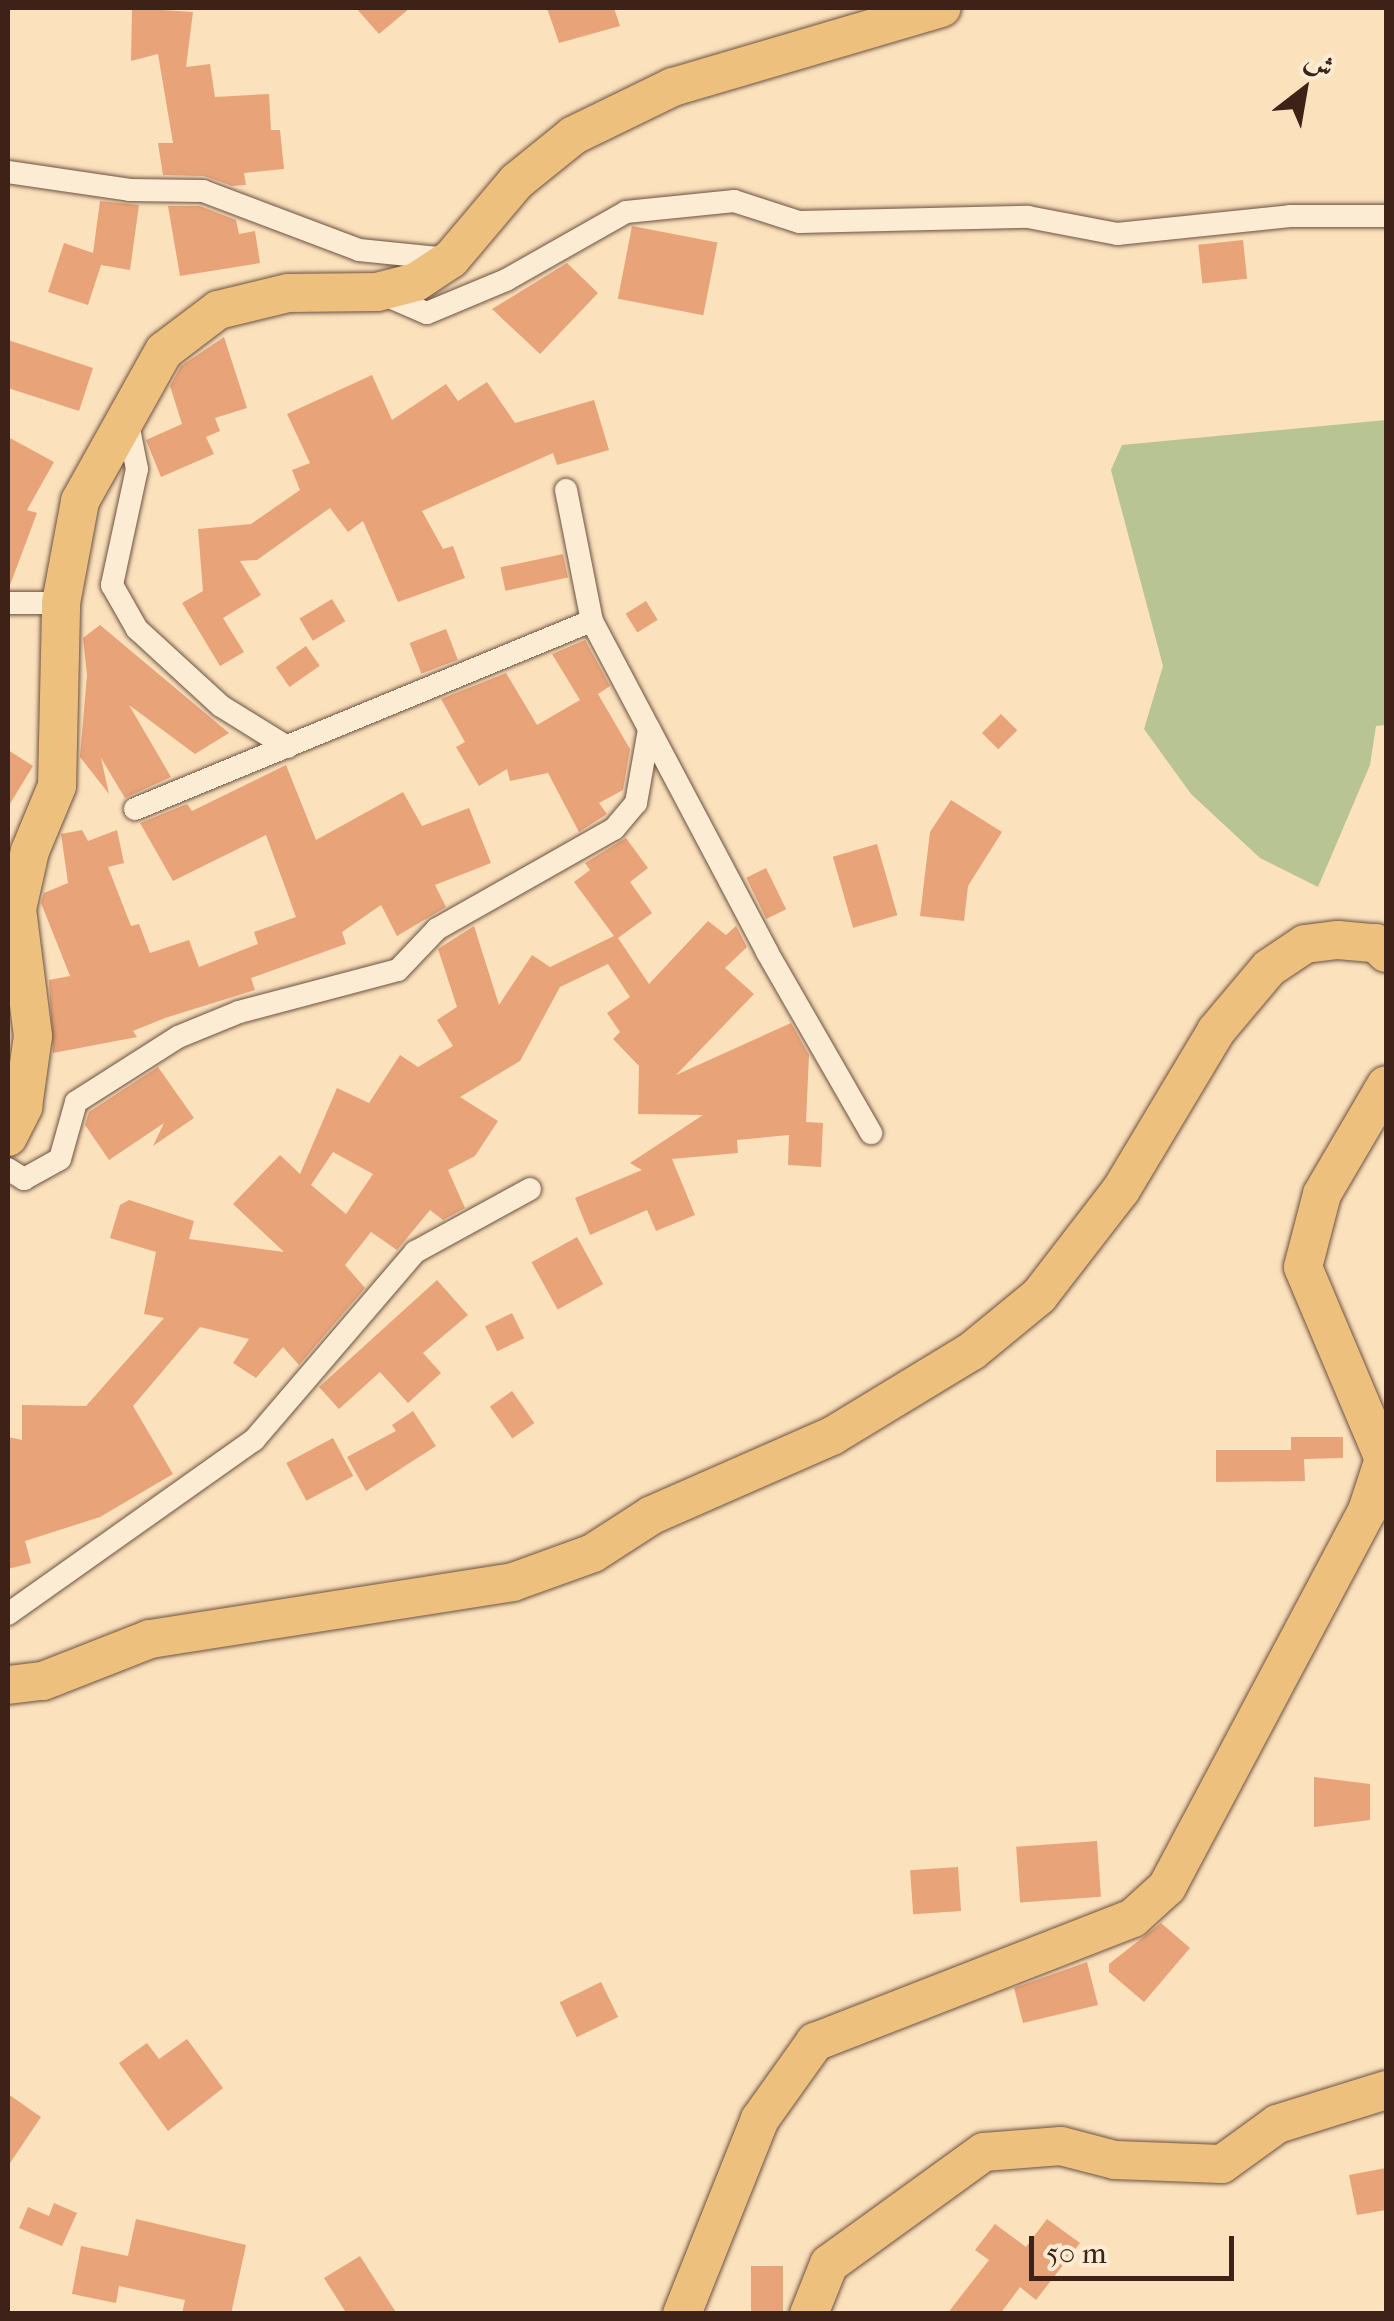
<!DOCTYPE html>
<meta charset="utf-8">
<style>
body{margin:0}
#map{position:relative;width:1394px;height:2321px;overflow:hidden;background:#fbe1bc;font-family:"IM FELL French Canon",Amiri,serif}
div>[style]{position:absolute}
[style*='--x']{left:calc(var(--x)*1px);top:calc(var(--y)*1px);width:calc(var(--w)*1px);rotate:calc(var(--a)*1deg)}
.green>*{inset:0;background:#b9c494}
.building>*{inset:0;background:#e8a379;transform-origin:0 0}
.roads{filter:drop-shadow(0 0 2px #6d5140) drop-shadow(0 0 2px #6d5140)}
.street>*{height:22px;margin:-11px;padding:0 11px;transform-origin:11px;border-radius:11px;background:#fcecd3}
.primary>*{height:38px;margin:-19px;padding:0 19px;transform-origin:19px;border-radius:19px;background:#eec07e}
span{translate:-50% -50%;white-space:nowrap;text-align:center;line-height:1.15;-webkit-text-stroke:9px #fcecd3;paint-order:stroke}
.frame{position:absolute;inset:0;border:10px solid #3e2117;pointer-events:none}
.north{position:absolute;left:1254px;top:40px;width:100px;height:100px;-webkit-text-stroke:8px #fcecd3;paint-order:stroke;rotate:31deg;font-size:28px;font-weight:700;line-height:40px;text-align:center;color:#3e2117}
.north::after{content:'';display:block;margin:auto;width:35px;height:45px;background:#3e2117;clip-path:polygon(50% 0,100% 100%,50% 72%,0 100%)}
.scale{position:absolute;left:1029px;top:2236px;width:205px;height:45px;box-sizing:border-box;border:5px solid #3e2117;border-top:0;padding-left:12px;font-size:30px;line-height:35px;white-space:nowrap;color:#3e2117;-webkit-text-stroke:8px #fcecd3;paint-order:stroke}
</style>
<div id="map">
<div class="green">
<i style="clip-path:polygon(1386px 420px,1386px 725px,1376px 726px,1370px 765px,1318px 887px,1260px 858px,1191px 794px,1144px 729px,1163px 666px,1111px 470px,1122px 445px)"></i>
</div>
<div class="building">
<i style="clip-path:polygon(132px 8px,193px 12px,186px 67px,210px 64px,215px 97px,269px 94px,271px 130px,280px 130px,284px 169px,244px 173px,246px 185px,232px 186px,204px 176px,163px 175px,158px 143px,173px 143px,158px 54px,131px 61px)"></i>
<i style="clip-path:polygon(356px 8px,410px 8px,379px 34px)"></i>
<i style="clip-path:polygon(547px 8px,614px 8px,620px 26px,559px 43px)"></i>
<i style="clip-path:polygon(100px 201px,139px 205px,130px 270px,101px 265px,88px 305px,48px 292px,64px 243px,93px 253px)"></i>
<i style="clip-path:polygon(168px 206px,200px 206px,236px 220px,239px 234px,255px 231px,260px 263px,180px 276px)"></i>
<i style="left:632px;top:226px;width:87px;height:74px;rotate:11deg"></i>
<i style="left:1243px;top:240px;width:39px;height:45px;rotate:84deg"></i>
<i style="clip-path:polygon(567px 263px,598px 293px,540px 354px,492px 309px)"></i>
<i style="clip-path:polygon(224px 337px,247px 408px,215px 418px,220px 431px,206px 437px,214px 454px,161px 477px,146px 440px,182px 424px,170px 386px,181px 366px)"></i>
<i style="clip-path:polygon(8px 340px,93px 368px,79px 411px,8px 388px)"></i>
<i style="clip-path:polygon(372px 375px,392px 420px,446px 384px,458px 401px,487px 382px,515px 423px,594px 400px,609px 450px,557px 465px,553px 453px,422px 511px,443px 549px,453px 546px,465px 578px,398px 602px,363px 521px,348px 532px,330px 508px,257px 560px,240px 561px,261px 595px,223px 618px,244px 652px,220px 666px,182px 603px,203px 591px,198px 529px,251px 524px,300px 490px,292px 470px,310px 463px,287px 414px)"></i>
<i style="clip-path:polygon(8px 437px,54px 462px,27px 510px,37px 513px,10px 585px)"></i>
<i style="left:563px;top:554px;width:24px;height:64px;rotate:78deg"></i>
<i style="left:332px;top:599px;width:26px;height:38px;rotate:59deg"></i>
<i style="left:646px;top:601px;width:22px;height:24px;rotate:58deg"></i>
<i style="clip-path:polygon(100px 625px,229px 733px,195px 754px,129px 705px,171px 777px,125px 798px,101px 758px,109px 794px,80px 757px,87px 675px,83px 638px)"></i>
<i style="left:446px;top:629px;width:33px;height:39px;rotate:69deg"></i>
<i style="clip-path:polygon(585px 640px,610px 686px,598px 694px,630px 749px,623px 790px,599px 803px,607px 814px,579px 832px,548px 773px,510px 781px,507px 769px,479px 786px,456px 747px,465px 742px,441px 699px,506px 673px,537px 725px,580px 700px,552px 654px)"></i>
<i style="left:306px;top:646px;width:24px;height:37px;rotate:55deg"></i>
<i style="left:1001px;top:714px;width:23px;height:27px;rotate:45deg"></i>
<i style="clip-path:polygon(8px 750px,33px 766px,8px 807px)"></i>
<i style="clip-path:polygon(286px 765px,316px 840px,403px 792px,422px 826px,469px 808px,491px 863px,435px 885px,446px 907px,397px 936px,381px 905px,342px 932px,346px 944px,251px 978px,255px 990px,165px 1018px,133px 1031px,137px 1037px,53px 1053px,49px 980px,70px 976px,41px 903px,44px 893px,68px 883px,61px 834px,82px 830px,88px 841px,117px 830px,124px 863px,108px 867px,131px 926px,139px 924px,150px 953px,189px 940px,199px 967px,258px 944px,254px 932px,296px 917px,266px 835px,173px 881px,140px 823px,187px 804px,192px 811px)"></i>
<i style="clip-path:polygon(951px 800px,1002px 832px,968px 886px,964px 921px,920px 916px,930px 832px)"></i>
<i style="clip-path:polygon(evenodd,626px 838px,648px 868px,630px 882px,652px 913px,618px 938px,649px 984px,708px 921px,726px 935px,736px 926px,747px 947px,725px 968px,754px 994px,676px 1075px,791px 1023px,809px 1055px,806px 1122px,823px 1123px,821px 1167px,788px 1165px,789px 1135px,737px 1140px,738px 1153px,672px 1159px,695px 1215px,656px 1231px,647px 1210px,590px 1235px,575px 1198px,642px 1170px,630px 1163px,703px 1115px,638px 1114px,639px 1066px,613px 1039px,620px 1032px,607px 1013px,630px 997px,608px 964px,560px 987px,520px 1061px,460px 1097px,498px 1121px,475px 1156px,448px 1170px,465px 1208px,443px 1220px,430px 1210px,397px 1250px,371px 1232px,345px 1265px,365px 1288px,299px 1365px,283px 1347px,256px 1378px,233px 1363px,249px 1339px,200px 1327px,133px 1406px,173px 1474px,100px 1517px,25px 1541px,31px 1563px,8px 1569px,8px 1437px,22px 1440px,22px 1405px,86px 1406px,164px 1318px,144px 1314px,156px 1252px,110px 1238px,120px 1205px,129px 1200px,194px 1221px,189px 1239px,284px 1252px,233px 1204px,280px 1155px,300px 1174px,337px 1088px,369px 1103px,400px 1055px,418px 1067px,453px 1046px,437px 1020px,457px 1007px,438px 949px,474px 926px,499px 1005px,532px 955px,550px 967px,614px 936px,574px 882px,590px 870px,585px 863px,626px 838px,333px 1152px,373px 1174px,346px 1214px,311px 1185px,333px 1152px)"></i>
<i style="left:877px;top:844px;width:74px;height:46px;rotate:74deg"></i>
<i style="left:766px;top:868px;width:46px;height:22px;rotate:64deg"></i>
<i style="clip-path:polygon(158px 1067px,194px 1118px,153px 1146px,164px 1123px,109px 1160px,85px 1125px,89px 1112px)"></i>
<i style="left:577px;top:1237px;width:54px;height:52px;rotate:61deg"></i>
<i style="clip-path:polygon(437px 1280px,468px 1315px,423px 1353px,441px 1373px,408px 1403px,380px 1372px,339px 1409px,319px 1387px)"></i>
<i style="left:512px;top:1313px;width:28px;height:30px;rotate:64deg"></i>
<i style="left:512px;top:1391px;width:39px;height:27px;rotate:55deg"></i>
<i style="clip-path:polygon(413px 1411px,436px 1446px,366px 1491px,347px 1457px,396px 1431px,392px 1425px)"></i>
<i style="clip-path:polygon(1291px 1437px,1343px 1437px,1343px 1458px,1304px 1459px,1305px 1481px,1216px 1482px,1216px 1450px,1291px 1450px)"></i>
<i style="left:333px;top:1438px;width:43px;height:53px;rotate:62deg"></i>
<i style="clip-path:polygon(1314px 1777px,1370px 1784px,1370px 1820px,1314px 1827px)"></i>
<i style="left:1097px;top:1841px;width:56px;height:81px;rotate:86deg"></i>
<i style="left:958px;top:1867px;width:44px;height:48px;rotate:86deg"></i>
<i style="clip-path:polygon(1161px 1923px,1190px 1948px,1144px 2002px,1109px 1972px,1109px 1964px)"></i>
<i style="clip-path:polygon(1087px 1962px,1098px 2005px,1023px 2023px,1014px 1988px)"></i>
<i style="left:601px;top:1982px;width:39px;height:46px;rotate:64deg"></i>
<i style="clip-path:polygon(187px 2039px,223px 2088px,168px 2131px,119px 2063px,147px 2043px,159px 2059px)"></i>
<i style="clip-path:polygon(8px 2094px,41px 2117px,8px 2166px)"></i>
<i style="clip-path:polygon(1386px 2168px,1386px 2210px,1357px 2215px,1349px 2175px)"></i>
<i style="clip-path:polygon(54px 2203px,77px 2213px,62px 2246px,19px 2228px,28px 2207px,49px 2216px)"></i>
<i style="clip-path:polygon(136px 2219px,246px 2245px,231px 2314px,182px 2314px,185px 2300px,119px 2286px,116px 2303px,72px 2294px,81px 2246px,128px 2256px)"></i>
<i style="clip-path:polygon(1047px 2219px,1080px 2243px,1036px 2300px,1020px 2287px,1000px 2314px,947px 2314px,989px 2260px,975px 2250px,995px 2224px,1026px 2247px)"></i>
<i style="clip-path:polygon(360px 2256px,397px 2314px,347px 2314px,324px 2278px)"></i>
<i style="left:751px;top:2266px;width:32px;height:47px"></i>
</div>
<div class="roads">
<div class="street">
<i style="--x:8;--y:172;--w:123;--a:8.4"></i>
<i style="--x:130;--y:190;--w:73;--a:0.8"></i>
<i style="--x:203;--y:191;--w:167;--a:20.7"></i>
<i style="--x:359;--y:250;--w:89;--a:5.8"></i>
<i style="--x:380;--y:293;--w:51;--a:23.1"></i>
<i style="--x:427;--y:313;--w:86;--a:-22.7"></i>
<i style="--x:506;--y:280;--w:138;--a:-29.5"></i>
<i style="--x:626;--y:212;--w:109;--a:-5.8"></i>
<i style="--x:734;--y:201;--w:68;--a:17.9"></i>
<i style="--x:799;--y:222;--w:229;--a:-1.3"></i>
<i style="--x:1028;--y:217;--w:91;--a:10.8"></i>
<i style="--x:1117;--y:234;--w:174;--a:-5.9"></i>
<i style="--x:1290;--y:216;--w:96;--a:0"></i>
<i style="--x:127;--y:419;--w:51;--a:78.7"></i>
<i style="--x:137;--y:469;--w:119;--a:102.2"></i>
<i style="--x:112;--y:585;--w:51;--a:60.4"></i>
<i style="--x:137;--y:629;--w:114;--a:42.5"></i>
<i style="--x:221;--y:706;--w:78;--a:31.8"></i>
<i style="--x:566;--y:490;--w:134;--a:78.8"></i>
<i style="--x:592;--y:621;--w:374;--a:62.1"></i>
<i style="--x:767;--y:952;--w:209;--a:60.1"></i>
<i style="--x:8;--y:603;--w:53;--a:0"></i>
<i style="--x:135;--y:809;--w:494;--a:-22.4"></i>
<i style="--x:8;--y:1169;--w:19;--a:32"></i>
<i style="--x:24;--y:1179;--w:41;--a:-29.1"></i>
<i style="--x:60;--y:1159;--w:59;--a:-74.3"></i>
<i style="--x:76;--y:1102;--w:121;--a:-32.5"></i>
<i style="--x:178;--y:1037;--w:66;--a:-22.3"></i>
<i style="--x:239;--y:1012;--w:164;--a:-14.8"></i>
<i style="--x:398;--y:970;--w:57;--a:-46.4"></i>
<i style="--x:437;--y:929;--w:203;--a:-29.5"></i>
<i style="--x:614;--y:829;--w:34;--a:-50"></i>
<i style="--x:636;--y:803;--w:75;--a:-80"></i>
<i style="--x:8;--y:1614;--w:301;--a:-35.3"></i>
<i style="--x:254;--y:1440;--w:248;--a:-49.4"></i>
<i style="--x:415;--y:1252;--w:131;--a:-28.7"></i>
</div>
<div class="primary">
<i style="--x:8;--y:1137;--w:34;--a:-63"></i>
<i style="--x:23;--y:1107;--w:72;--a:-82"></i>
<i style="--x:33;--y:1036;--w:128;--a:-97.2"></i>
<i style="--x:17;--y:909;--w:59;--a:-77.4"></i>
<i style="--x:30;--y:851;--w:70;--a:-67.4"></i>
<i style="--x:57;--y:786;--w:183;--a:-88.7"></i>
<i style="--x:61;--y:603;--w:104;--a:-79.4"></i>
<i style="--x:80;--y:501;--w:172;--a:-60.8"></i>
<i style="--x:164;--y:351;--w:68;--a:-37.2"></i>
<i style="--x:218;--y:310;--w:72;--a:-13.7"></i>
<i style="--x:288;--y:293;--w:89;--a:-0.6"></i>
<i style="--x:377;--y:292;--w:40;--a:-14.4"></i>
<i style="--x:416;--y:282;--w:42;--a:-33.3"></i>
<i style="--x:451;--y:259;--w:102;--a:-49.8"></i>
<i style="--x:517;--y:181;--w:73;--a:-38.9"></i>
<i style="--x:574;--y:135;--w:110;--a:-25.9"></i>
<i style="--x:673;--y:87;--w:280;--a:-16.4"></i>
<i style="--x:8;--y:1685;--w:35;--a:-7"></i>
<i style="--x:43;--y:1681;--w:115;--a:-21.4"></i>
<i style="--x:150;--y:1639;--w:367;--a:-8.9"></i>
<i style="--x:513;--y:1582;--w:85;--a:-19.9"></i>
<i style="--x:593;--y:1553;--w:70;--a:-32.8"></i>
<i style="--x:652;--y:1515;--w:197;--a:-23.7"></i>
<i style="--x:832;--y:1436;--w:164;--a:-31.3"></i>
<i style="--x:972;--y:1351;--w:87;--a:-39.4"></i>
<i style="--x:1039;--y:1296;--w:134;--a:-52.3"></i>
<i style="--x:1121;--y:1190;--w:185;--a:-59.1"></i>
<i style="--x:1216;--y:1031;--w:82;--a:-49.9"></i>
<i style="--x:1269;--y:968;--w:43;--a:-33.7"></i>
<i style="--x:1305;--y:944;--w:33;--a:-7"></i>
<i style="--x:1338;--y:940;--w:38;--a:5"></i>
<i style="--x:1376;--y:943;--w:14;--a:45"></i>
<i style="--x:682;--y:2314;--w:210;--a:-68.2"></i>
<i style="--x:760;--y:2119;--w:95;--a:-54.5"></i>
<i style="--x:815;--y:2042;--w:341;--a:-21.3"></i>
<i style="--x:1133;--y:1918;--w:46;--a:-42.4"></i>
<i style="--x:1167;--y:1887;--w:426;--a:-62"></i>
<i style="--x:1367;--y:1511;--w:55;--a:-71.9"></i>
<i style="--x:1384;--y:1459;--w:208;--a:-112.9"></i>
<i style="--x:1303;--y:1267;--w:75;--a:-75.4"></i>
<i style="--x:1322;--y:1194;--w:126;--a:-59.6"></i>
<i style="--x:809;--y:2314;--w:54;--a:-68.2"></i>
<i style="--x:829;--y:2264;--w:191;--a:-35.9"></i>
<i style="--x:984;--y:2152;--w:77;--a:-4.5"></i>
<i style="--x:1061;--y:2146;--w:56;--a:14.5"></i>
<i style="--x:1115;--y:2160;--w:107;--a:2.1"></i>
<i style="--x:1222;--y:2164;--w:68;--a:-36"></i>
<i style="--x:1277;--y:2124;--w:114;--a:-17.3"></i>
</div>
</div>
<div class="frame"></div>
<div class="north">ش</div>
<div class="scale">50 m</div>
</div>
